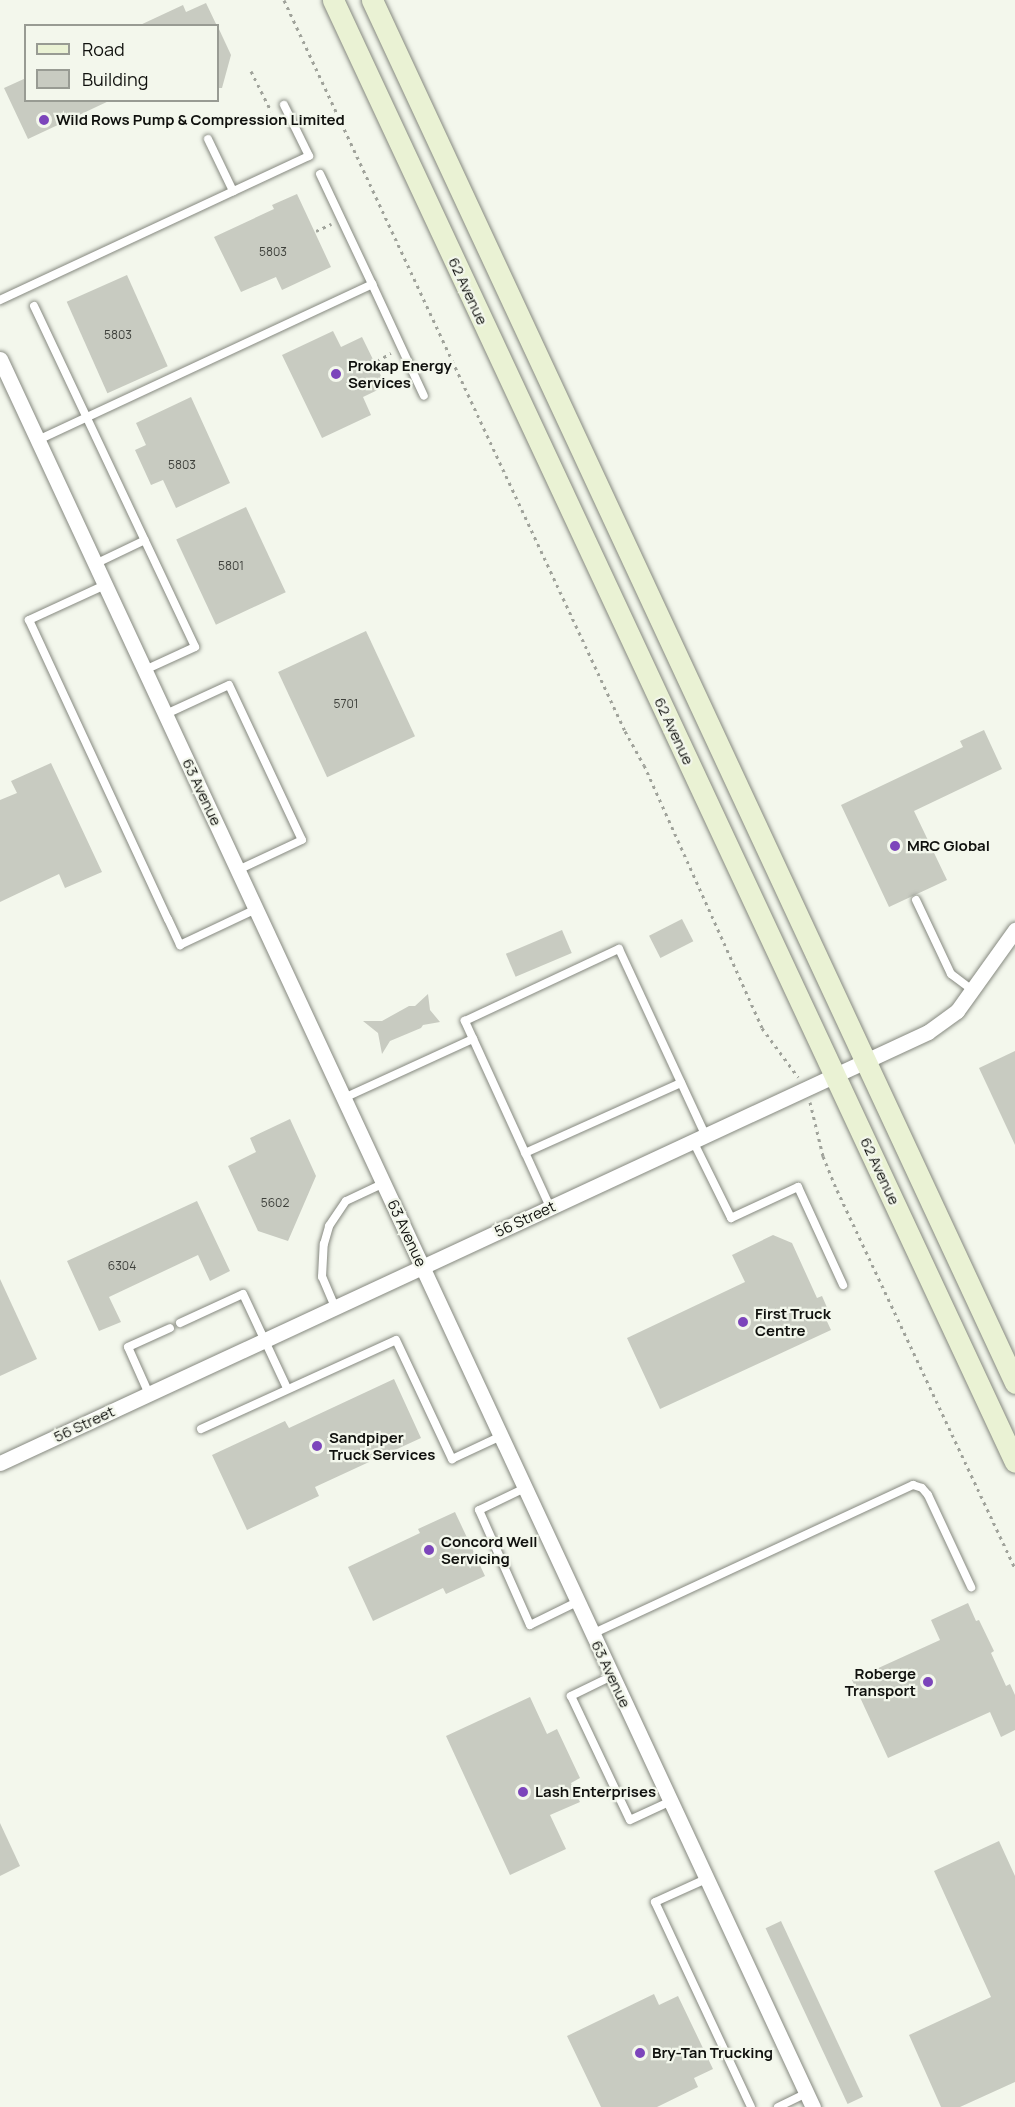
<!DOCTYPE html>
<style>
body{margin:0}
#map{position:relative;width:1015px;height:2107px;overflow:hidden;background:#f3f7ec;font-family:Manrope,sans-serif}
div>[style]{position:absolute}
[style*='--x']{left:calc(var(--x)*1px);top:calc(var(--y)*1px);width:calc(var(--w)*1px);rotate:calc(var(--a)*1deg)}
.building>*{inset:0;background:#c8cbc1;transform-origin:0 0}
.path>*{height:3px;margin-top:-1.5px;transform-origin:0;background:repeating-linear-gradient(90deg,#a0a39b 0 3px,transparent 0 7.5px)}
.roads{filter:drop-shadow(0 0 2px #868980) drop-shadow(0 0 2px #868980)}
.lane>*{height:8px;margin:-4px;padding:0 4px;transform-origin:4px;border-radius:4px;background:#fff}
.street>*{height:15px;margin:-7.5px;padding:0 7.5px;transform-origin:7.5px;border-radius:7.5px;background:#fff}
.secondary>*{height:21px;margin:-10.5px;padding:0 10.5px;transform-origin:10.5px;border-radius:10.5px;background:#eaf2d4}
.dots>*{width:16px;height:16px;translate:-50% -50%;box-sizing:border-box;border:3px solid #f3f7ec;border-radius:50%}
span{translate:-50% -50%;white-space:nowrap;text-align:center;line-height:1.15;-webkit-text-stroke:4.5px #f3f7ec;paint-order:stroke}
.number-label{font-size:12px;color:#3e403b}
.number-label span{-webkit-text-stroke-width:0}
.poi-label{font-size:15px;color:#10110e;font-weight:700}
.left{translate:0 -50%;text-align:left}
.right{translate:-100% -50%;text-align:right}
.street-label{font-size:15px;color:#10110e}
.legend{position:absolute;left:24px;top:24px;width:195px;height:78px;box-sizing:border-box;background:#f3f7ec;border:2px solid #989b93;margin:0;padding:8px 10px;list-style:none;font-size:18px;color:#10110e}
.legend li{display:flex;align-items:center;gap:12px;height:30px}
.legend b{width:30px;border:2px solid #989b93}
</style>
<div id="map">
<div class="building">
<i style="clip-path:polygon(206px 3px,217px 26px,138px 26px,183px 5px,186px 12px)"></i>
<i style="clip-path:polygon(218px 27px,231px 55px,222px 88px,218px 88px)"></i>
<i style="clip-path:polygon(26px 78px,26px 100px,111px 100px,28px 139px,4px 88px)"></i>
<i style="clip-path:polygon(297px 194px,331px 267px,282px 290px,276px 277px,241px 292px,214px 237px,274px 209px,272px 205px)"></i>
<i style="left:127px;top:275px;width:100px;height:66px;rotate:66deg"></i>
<i style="clip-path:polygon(333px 331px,341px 347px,362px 337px,386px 386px,363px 397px,371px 415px,322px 438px,282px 355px)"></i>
<i style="clip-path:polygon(191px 397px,230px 483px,176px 508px,163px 480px,151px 485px,135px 450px,146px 445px,136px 423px)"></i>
<i style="left:246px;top:507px;width:94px;height:77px;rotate:65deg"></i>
<i style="left:366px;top:631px;width:116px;height:97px;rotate:65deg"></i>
<i style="clip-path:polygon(984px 730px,1002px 769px,914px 811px,947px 880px,889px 907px,841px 805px,963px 747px,960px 741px)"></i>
<i style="clip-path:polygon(51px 763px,102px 872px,65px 888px,59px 874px,0 902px,0 800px,17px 793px,11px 781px)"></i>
<i style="left:682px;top:919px;width:25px;height:37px;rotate:63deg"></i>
<i style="left:562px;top:930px;width:25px;height:61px;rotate:67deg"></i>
<i style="clip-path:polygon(428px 994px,430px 1010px,440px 1022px,423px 1025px,421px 1028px,390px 1041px,382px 1054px,378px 1033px,363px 1021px,382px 1021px,409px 1006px,415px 1006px)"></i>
<i style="clip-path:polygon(1015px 1051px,1015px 1145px,979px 1068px)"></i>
<i style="clip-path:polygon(290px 1119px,316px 1176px,288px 1241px,258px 1231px,228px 1166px,256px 1152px,250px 1138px)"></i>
<i style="clip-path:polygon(197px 1201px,230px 1271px,210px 1281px,198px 1255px,109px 1297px,121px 1322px,99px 1331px,67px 1261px)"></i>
<i style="clip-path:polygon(773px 1235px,792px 1243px,817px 1298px,822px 1296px,829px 1312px,824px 1315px,831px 1330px,660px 1409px,627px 1338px,745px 1282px,732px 1255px)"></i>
<i style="clip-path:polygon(0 1279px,37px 1359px,0 1376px)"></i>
<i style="clip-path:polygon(394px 1379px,421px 1438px,315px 1487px,319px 1496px,247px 1530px,212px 1455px,285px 1421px,289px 1428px)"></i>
<i style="clip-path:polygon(455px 1512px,485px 1576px,446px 1594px,443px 1588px,373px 1621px,348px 1567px,420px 1533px,418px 1529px)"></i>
<i style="clip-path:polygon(968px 1603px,976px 1621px,979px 1620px,994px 1651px,991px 1653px,1006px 1686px,1010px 1684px,1015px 1695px,1015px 1730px,1001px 1737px,990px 1712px,888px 1758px,852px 1680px,940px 1640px,931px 1620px)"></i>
<i style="clip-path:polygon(530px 1697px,547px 1734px,557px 1729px,580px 1778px,571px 1783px,580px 1802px,550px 1815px,566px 1849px,510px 1875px,446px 1736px)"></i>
<i style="clip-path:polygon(0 1823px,20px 1866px,0 1876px)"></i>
<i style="clip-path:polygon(999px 1841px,1015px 1876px,1015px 2082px,960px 2107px,941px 2107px,909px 2035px,991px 1997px,934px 1871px)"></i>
<i style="left:781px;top:1921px;width:194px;height:17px;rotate:65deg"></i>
<i style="clip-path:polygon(654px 1994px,659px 2005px,678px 1996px,713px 2069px,694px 2078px,698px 2087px,657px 2107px,601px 2107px,567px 2036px)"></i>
</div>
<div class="path">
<i style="--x:284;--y:0;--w:807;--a:64.99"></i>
<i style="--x:625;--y:731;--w:39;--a:61"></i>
<i style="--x:644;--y:765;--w:288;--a:65.8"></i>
<i style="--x:762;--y:1028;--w:61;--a:53.7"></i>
<i style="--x:251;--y:71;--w:45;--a:63.4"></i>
<i style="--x:316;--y:231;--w:17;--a:-25"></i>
<i style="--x:377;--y:361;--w:16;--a:-30"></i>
<i style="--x:810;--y:1102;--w:56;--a:76.5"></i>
<i style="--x:823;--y:1156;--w:37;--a:68"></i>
<i style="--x:837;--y:1190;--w:419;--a:64.8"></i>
</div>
<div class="roads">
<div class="lane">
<i style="--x:208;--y:139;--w:58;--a:64.3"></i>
<i style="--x:320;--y:174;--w:122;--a:64.7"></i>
<i style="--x:0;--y:300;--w:341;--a:-25"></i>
<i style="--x:309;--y:156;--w:57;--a:-116.1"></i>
<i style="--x:34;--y:306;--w:377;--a:64.7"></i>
<i style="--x:195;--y:647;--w:55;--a:155.3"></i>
<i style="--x:38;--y:440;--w:369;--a:-25"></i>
<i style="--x:372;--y:284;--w:123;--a:65.1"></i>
<i style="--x:95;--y:564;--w:55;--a:-25.6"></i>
<i style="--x:105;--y:585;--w:84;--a:155.3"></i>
<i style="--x:29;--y:620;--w:330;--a:65.1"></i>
<i style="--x:168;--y:919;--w:29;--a:65"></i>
<i style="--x:180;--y:945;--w:84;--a:-25.3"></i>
<i style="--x:166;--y:714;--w:69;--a:-24.7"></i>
<i style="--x:229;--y:685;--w:171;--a:64.8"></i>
<i style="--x:302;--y:840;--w:71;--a:154.9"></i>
<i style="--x:916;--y:900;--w:82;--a:64.7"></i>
<i style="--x:951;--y:974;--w:26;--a:37"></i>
<i style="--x:344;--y:1098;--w:142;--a:-24.6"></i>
<i style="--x:693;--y:1141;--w:86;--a:63.7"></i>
<i style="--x:731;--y:1218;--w:74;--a:-24.8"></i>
<i style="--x:798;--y:1187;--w:108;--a:65.3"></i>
<i style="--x:525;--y:1153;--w:171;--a:-24.2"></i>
<i style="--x:550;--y:1207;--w:205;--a:-114.6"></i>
<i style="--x:465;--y:1021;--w:170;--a:-25.1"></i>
<i style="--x:619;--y:949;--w:206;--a:65.1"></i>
<i style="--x:335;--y:1307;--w:33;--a:-113"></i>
<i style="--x:322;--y:1277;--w:33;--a:-87"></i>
<i style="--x:324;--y:1244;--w:19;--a:-74"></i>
<i style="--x:329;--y:1226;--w:30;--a:-56"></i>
<i style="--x:346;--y:1201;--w:42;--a:-25.3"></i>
<i style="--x:180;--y:1323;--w:69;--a:-24.7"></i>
<i style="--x:243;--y:1294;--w:104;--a:64.9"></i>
<i style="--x:149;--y:1394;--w:51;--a:-114.1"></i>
<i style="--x:128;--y:1347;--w:46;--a:-24.3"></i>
<i style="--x:201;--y:1429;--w:214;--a:-24.5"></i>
<i style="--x:396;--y:1340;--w:132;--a:64.8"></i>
<i style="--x:452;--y:1459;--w:54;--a:-25.1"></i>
<i style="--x:525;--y:1488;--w:51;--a:154.4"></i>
<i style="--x:479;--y:1510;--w:126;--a:66.1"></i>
<i style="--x:530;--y:1625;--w:52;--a:-26.1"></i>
<i style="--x:592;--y:1634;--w:354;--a:-24.9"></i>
<i style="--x:913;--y:1485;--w:9;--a:18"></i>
<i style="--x:922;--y:1488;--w:9;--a:49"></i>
<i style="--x:928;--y:1495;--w:102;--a:64.9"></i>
<i style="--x:612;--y:1676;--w:46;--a:154"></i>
<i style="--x:571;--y:1696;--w:137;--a:64.6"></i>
<i style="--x:630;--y:1820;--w:45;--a:-24.9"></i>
<i style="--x:706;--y:1879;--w:56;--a:155.7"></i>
<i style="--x:655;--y:1902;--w:226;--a:64.9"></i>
<i style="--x:778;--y:2107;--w:32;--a:-26"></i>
</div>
<div class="street">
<i style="--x:0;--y:359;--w:1928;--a:65.06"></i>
<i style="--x:0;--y:1463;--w:1023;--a:-24.91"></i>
<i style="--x:928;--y:1032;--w:36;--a:-36"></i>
<i style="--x:957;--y:1011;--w:100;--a:-54.4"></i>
</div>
<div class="secondary">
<i style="--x:333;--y:0;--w:1613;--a:64.99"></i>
<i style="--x:372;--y:0;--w:1525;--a:65.06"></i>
</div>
</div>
<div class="dots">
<i style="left:44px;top:120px;background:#7c45bb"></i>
<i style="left:336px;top:374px;background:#7c45bb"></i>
<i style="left:895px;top:846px;background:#7c45bb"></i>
<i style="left:743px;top:1322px;background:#7c45bb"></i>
<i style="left:317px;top:1446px;background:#7c45bb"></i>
<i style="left:429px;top:1550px;background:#7c45bb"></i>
<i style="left:928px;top:1682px;background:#7c45bb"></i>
<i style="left:523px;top:1792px;background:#7c45bb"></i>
<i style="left:640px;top:2053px;background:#7c45bb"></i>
</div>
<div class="number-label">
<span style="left:273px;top:252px">5803</span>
<span style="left:118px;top:335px">5803</span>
<span style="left:182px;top:465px">5803</span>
<span style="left:231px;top:566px">5801</span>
<span style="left:346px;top:704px">5701</span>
<span style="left:275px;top:1203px">5602</span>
<span style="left:122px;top:1266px">6304</span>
</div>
<div class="poi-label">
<span class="left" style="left:56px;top:120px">Wild Rows Pump &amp; Compression Limited</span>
<span class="left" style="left:348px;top:374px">Prokap Energy<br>Services</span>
<span class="left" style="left:907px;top:846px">MRC Global</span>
<span class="left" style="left:755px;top:1322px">First Truck<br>Centre</span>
<span class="left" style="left:329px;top:1446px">Sandpiper<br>Truck Services</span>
<span class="left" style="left:441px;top:1550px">Concord Well<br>Servicing</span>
<span class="right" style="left:916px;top:1682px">Roberge<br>Transport</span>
<span class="left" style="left:535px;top:1792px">Lash Enterprises</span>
<span class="left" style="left:652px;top:2053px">Bry-Tan Trucking</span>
</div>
<div class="street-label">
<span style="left:468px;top:291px;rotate:65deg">62 Avenue</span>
<span style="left:674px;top:731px;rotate:65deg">62 Avenue</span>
<span style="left:202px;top:792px;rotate:65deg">63 Avenue</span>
<span style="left:880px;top:1171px;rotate:65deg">62 Avenue</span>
<span style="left:525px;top:1219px;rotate:-25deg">56 Street</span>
<span style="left:407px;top:1233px;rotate:65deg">63 Avenue</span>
<span style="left:84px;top:1424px;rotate:-25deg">56 Street</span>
<span style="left:611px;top:1674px;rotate:65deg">63 Avenue</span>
</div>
<ul class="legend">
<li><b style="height:8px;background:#eaf2d4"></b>Road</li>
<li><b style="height:16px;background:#c8cbc1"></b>Building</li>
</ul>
</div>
